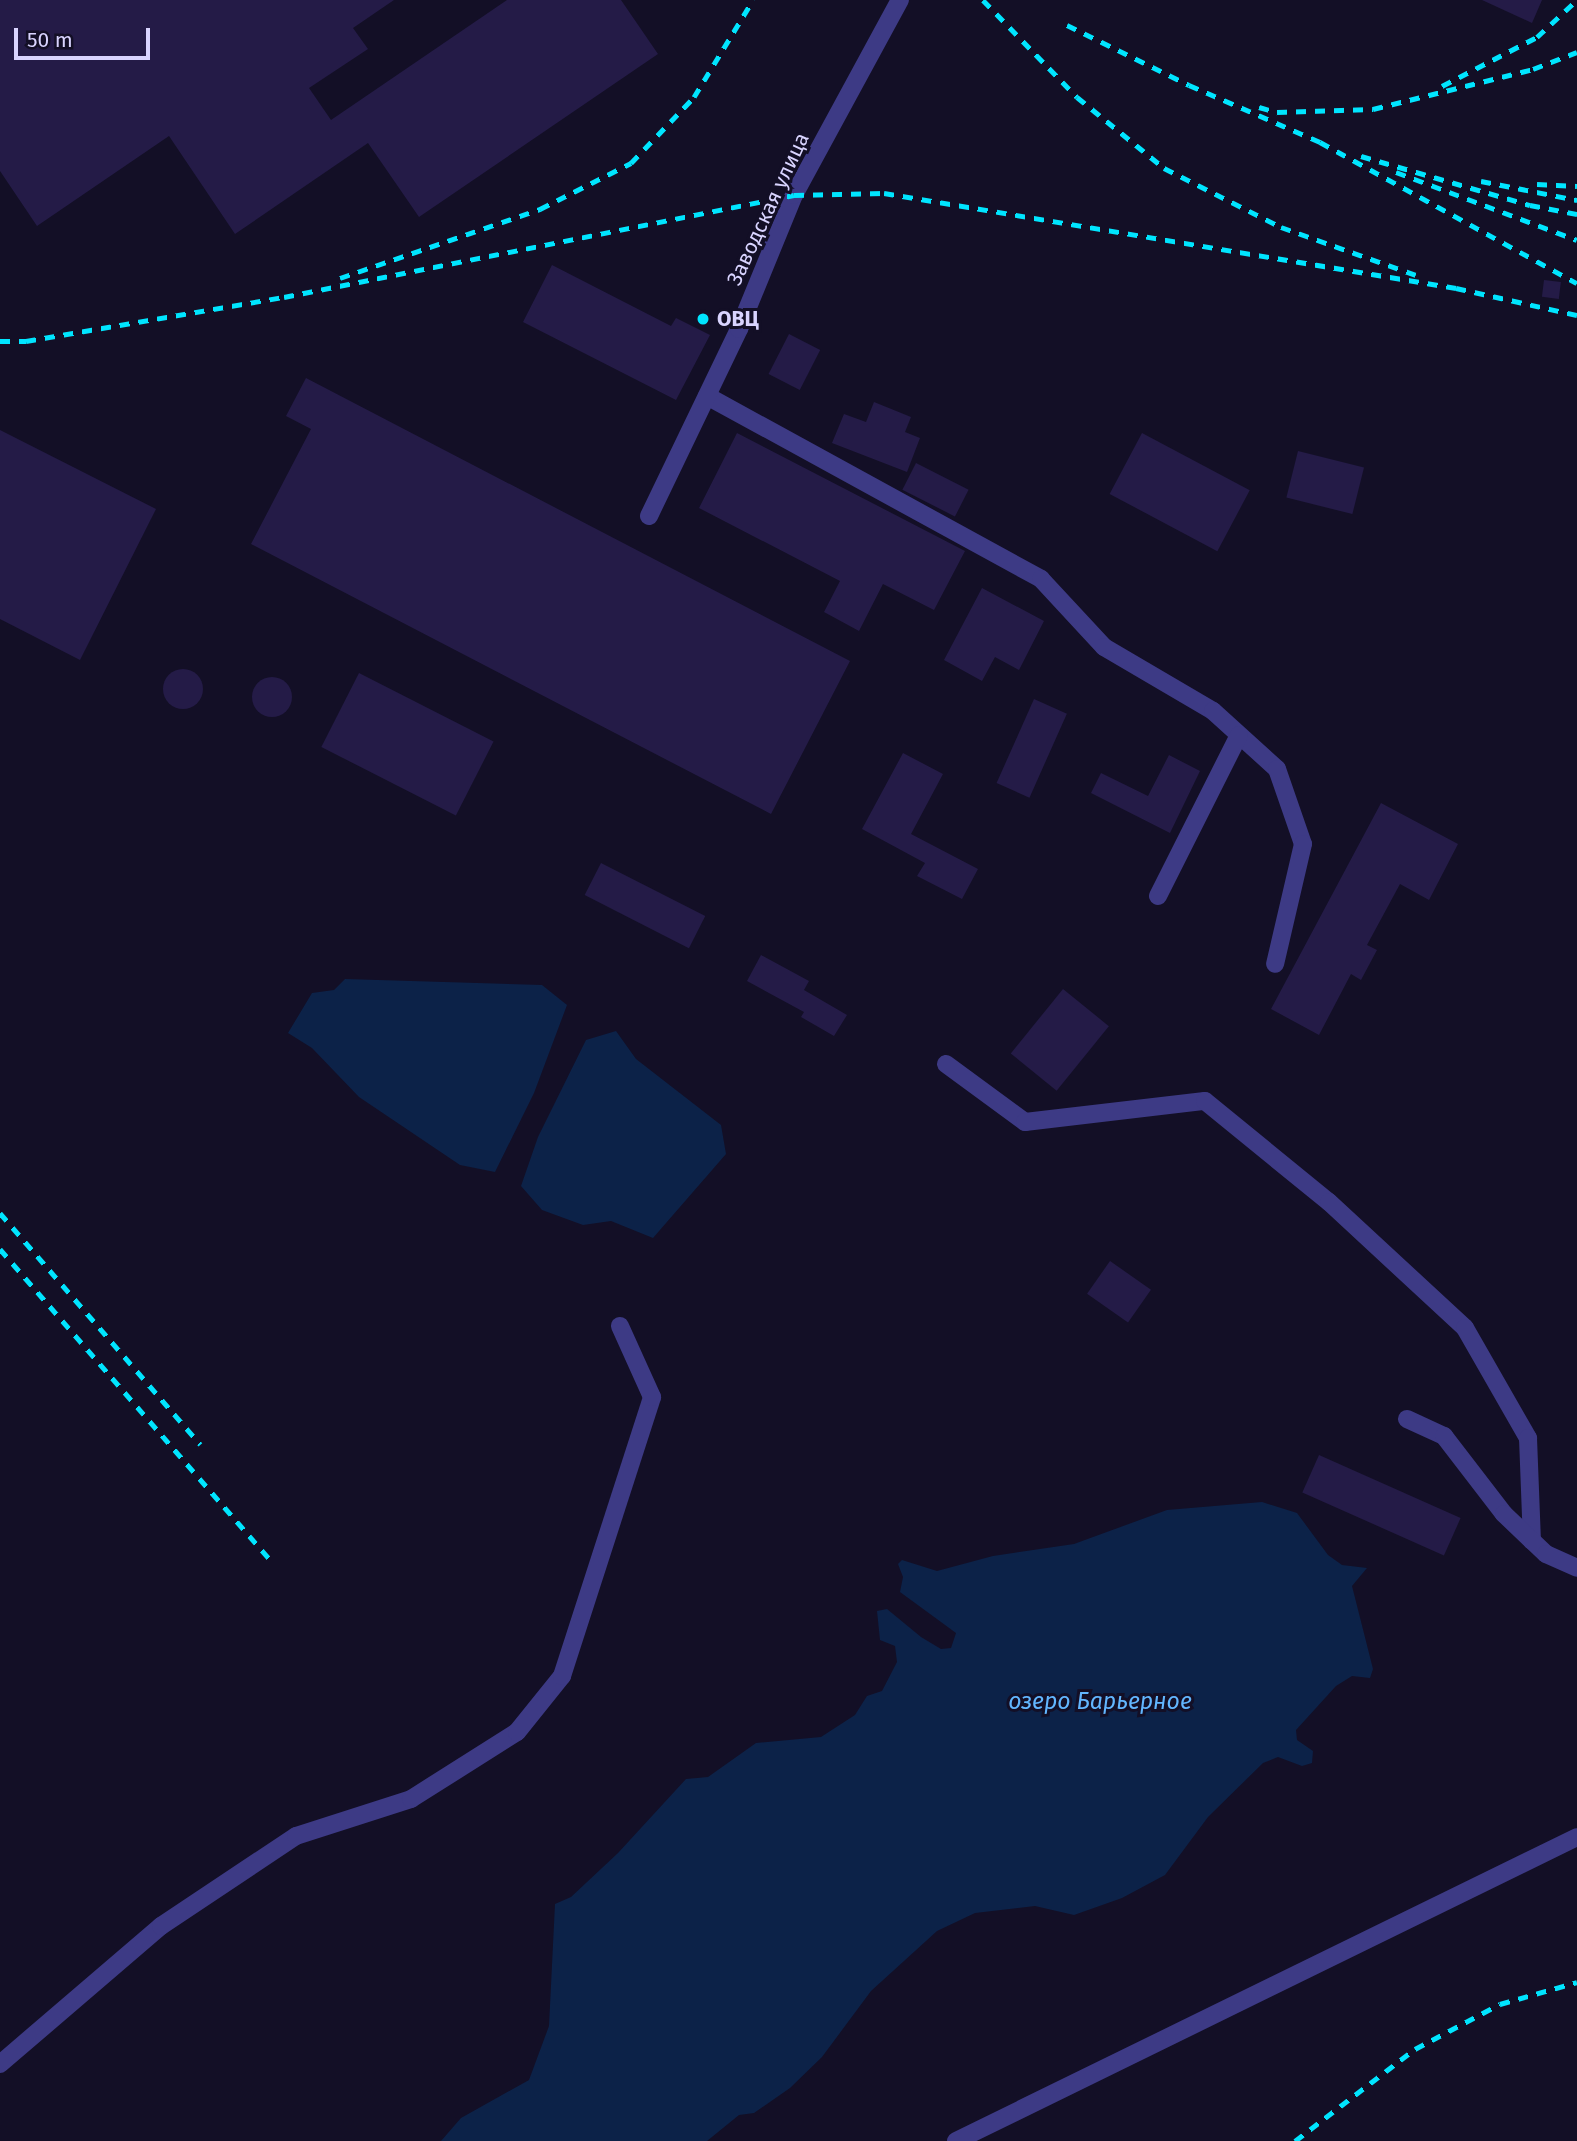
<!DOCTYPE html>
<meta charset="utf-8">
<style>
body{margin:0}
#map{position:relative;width:1577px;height:2141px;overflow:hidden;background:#130f26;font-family:"Fira Sans",sans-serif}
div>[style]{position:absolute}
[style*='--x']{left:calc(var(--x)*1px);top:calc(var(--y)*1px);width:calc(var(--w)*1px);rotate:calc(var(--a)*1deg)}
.water>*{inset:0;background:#0c2248}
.building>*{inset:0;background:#241b47;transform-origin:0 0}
.round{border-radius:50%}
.minor>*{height:18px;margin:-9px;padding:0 9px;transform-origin:9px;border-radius:9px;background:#3d3a85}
.rail>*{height:5px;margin-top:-2.5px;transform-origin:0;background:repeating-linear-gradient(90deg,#00e5ff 0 10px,transparent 0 19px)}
.dots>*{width:19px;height:19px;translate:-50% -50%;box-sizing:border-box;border:4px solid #130f26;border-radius:50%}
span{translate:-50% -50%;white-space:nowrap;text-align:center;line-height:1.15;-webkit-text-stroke:6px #130f26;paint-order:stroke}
.street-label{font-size:21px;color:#d9d4ff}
.poi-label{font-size:21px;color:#d9d4ff;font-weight:700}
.left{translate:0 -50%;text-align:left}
.water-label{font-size:23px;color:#62b6ff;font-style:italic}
.scale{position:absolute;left:14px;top:28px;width:136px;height:32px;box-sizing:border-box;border:4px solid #d9d4ff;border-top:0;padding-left:9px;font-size:21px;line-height:24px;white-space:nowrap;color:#d9d4ff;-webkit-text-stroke:5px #130f26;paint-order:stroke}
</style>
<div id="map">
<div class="water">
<i style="clip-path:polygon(345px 979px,542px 985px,567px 1005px,534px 1093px,495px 1172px,460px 1165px,359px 1097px,312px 1048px,288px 1033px,312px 993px,334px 990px)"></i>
<i style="clip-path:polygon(616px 1031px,636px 1059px,721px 1125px,726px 1154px,653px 1238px,611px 1221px,583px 1225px,542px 1210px,521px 1186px,538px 1137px,586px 1040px)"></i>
<i style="clip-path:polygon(1262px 1502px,1297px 1513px,1328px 1555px,1342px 1565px,1367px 1568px,1352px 1586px,1373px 1669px,1370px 1678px,1352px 1676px,1336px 1686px,1296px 1730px,1297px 1740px,1313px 1751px,1312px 1763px,1302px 1766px,1278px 1757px,1263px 1763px,1208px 1817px,1165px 1875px,1122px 1898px,1074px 1915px,1035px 1906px,975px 1913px,937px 1931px,871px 1991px,822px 2057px,790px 2088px,754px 2113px,739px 2115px,707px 2141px,441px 2141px,461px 2118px,529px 2080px,549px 2026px,555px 1904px,571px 1897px,618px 1853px,686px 1779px,708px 1777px,756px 1743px,821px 1737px,855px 1715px,867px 1696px,882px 1691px,897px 1662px,895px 1646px,880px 1640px,877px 1611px,887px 1609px,921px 1637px,941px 1649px,951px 1648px,956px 1633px,900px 1592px,903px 1577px,898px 1564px,902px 1560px,937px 1571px,993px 1556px,1074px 1544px,1167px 1510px)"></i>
</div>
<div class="building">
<i style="clip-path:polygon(0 0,394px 0,353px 28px,368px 49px,309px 88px,331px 120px,507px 0,621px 0,658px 54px,419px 217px,368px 143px,235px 234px,169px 136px,37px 226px,0 171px)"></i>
<i style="clip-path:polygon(1482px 0,1542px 0,1532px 23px)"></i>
<i style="clip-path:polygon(552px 265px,671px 326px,676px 318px,710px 335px,676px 400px,523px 322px)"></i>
<i style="left:1544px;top:280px;width:17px;height:17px;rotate:7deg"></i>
<i style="left:789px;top:334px;width:35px;height:45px;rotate:27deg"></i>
<i style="clip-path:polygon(306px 378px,850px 661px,771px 814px,251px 544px,311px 429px,286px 416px)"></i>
<i style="clip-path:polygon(874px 402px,911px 417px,905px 432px,920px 438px,907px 472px,832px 443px,844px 414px,866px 422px)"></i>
<i style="clip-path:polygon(0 430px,156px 509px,80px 660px,0 619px)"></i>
<i style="clip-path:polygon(737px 433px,965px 551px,934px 610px,883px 584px,859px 631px,824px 612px,840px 581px,699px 508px)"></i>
<i style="left:1142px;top:433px;width:122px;height:69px;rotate:28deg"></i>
<i style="left:1298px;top:451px;width:68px;height:48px;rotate:14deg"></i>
<i style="left:916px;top:463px;width:59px;height:30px;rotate:27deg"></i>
<i style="clip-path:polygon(982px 588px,1044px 621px,1019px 670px,995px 657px,982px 681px,944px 660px)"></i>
<i class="round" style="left:163px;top:669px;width:40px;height:40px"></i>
<i style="left:359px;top:673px;width:151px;height:83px;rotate:27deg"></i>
<i class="round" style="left:252px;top:677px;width:40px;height:40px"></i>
<i style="left:1034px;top:699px;width:36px;height:92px;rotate:24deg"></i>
<i style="clip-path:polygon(903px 753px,943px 774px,911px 834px,978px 869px,962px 899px,917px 876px,925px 863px,862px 829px)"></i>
<i style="clip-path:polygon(1169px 755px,1200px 771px,1170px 833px,1091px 793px,1101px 773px,1148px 796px)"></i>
<i style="clip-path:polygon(1381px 803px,1458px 844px,1429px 900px,1400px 884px,1367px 945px,1377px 950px,1361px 980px,1351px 974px,1319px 1035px,1271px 1009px)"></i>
<i style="left:601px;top:863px;width:117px;height:36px;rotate:27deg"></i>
<i style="clip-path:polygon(761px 955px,809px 981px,804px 990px,847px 1015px,834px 1036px,801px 1017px,804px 1012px,747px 981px)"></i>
<i style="left:1063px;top:989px;width:59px;height:83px;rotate:39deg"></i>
<i style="left:1110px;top:1261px;width:50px;height:40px;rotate:35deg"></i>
<i style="left:1319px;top:1455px;width:155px;height:41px;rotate:24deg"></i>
</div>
<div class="minor">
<i style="--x:707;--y:396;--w:381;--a:28.7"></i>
<i style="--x:1041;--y:579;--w:93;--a:47.2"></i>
<i style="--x:1104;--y:647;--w:126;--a:30.4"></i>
<i style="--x:1213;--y:711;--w:86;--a:42.2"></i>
<i style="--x:1277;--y:769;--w:79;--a:70.9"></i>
<i style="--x:1303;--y:844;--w:123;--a:103.1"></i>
<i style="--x:649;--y:516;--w:208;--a:-64.3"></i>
<i style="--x:739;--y:329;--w:145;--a:-67.7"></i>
<i style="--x:794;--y:195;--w:222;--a:-61.5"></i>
<i style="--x:1158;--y:896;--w:180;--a:-63.3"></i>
<i style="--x:946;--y:1064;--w:98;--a:36.3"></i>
<i style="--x:1025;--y:1122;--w:181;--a:-6.7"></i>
<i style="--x:1205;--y:1101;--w:160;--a:39.2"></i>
<i style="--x:1329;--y:1202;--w:185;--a:42.8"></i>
<i style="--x:1465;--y:1328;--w:127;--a:60.2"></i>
<i style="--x:1528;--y:1438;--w:103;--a:87.8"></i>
<i style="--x:1407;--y:1419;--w:41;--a:24.7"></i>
<i style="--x:1444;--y:1436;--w:98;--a:52.4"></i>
<i style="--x:1504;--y:1514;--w:58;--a:43.6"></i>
<i style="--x:1546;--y:1554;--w:34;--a:24"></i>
<i style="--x:0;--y:2064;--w:212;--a:-40.6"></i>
<i style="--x:161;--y:1926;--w:162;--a:-33.7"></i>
<i style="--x:296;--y:1836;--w:121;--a:-17.8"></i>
<i style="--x:411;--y:1799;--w:125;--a:-32.3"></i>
<i style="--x:517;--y:1732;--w:72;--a:-51.2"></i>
<i style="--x:562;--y:1676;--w:293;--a:-72.1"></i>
<i style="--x:652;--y:1397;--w:78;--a:-114.3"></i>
<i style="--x:956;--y:2141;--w:691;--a:-26.08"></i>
</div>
<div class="rail">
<i style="--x:983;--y:0;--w:135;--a:45.9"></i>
<i style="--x:1077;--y:97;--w:112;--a:39.2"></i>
<i style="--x:1164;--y:168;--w:131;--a:26.8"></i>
<i style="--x:1281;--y:227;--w:143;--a:19.6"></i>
<i style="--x:1067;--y:25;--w:136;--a:26.2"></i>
<i style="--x:1189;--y:85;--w:143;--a:23.5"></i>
<i style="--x:1320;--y:142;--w:293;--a:28.8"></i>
<i style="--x:1442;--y:86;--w:107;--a:-27.3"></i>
<i style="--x:1537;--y:37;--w:54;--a:-42.8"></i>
<i style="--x:1259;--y:107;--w:19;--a:16"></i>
<i style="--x:1277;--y:112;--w:96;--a:-1.8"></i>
<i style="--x:1373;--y:109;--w:165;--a:-14"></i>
<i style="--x:1533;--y:69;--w:47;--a:-21.1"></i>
<i style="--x:1361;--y:156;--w:176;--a:16.2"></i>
<i style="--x:1530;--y:205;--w:48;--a:10.8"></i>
<i style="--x:1396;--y:172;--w:193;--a:20.6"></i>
<i style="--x:1481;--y:181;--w:98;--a:11.2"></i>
<i style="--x:1537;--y:184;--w:40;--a:2.9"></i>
<i style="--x:340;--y:278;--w:212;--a:-19"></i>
<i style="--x:540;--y:209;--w:102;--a:-26.8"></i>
<i style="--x:631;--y:163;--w:91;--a:-46.3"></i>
<i style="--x:694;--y:97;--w:114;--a:-58.7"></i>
<i style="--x:0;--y:341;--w:26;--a:0"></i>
<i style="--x:26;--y:341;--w:262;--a:-9.7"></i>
<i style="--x:284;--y:297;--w:520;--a:-11.31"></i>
<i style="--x:794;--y:195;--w:90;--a:-1.3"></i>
<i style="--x:884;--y:193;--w:580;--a:9.43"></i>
<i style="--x:1456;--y:288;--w:124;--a:12.6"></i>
<i style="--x:0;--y:1213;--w:306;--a:49.1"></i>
<i style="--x:0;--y:1249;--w:413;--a:49"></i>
<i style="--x:1295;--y:2141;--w:151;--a:-37.5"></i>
<i style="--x:1415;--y:2049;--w:96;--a:-27.9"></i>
<i style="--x:1500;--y:2004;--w:80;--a:-15.9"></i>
</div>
<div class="dots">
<i style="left:703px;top:319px;background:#00e5ff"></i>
</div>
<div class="street-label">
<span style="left:768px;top:209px;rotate:-65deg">Заводская улица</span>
</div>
<div class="poi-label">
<span class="left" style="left:717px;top:319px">ОВЦ</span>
</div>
<div class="water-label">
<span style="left:1100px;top:1701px">озеро Барьерное</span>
</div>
<div class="scale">50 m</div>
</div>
